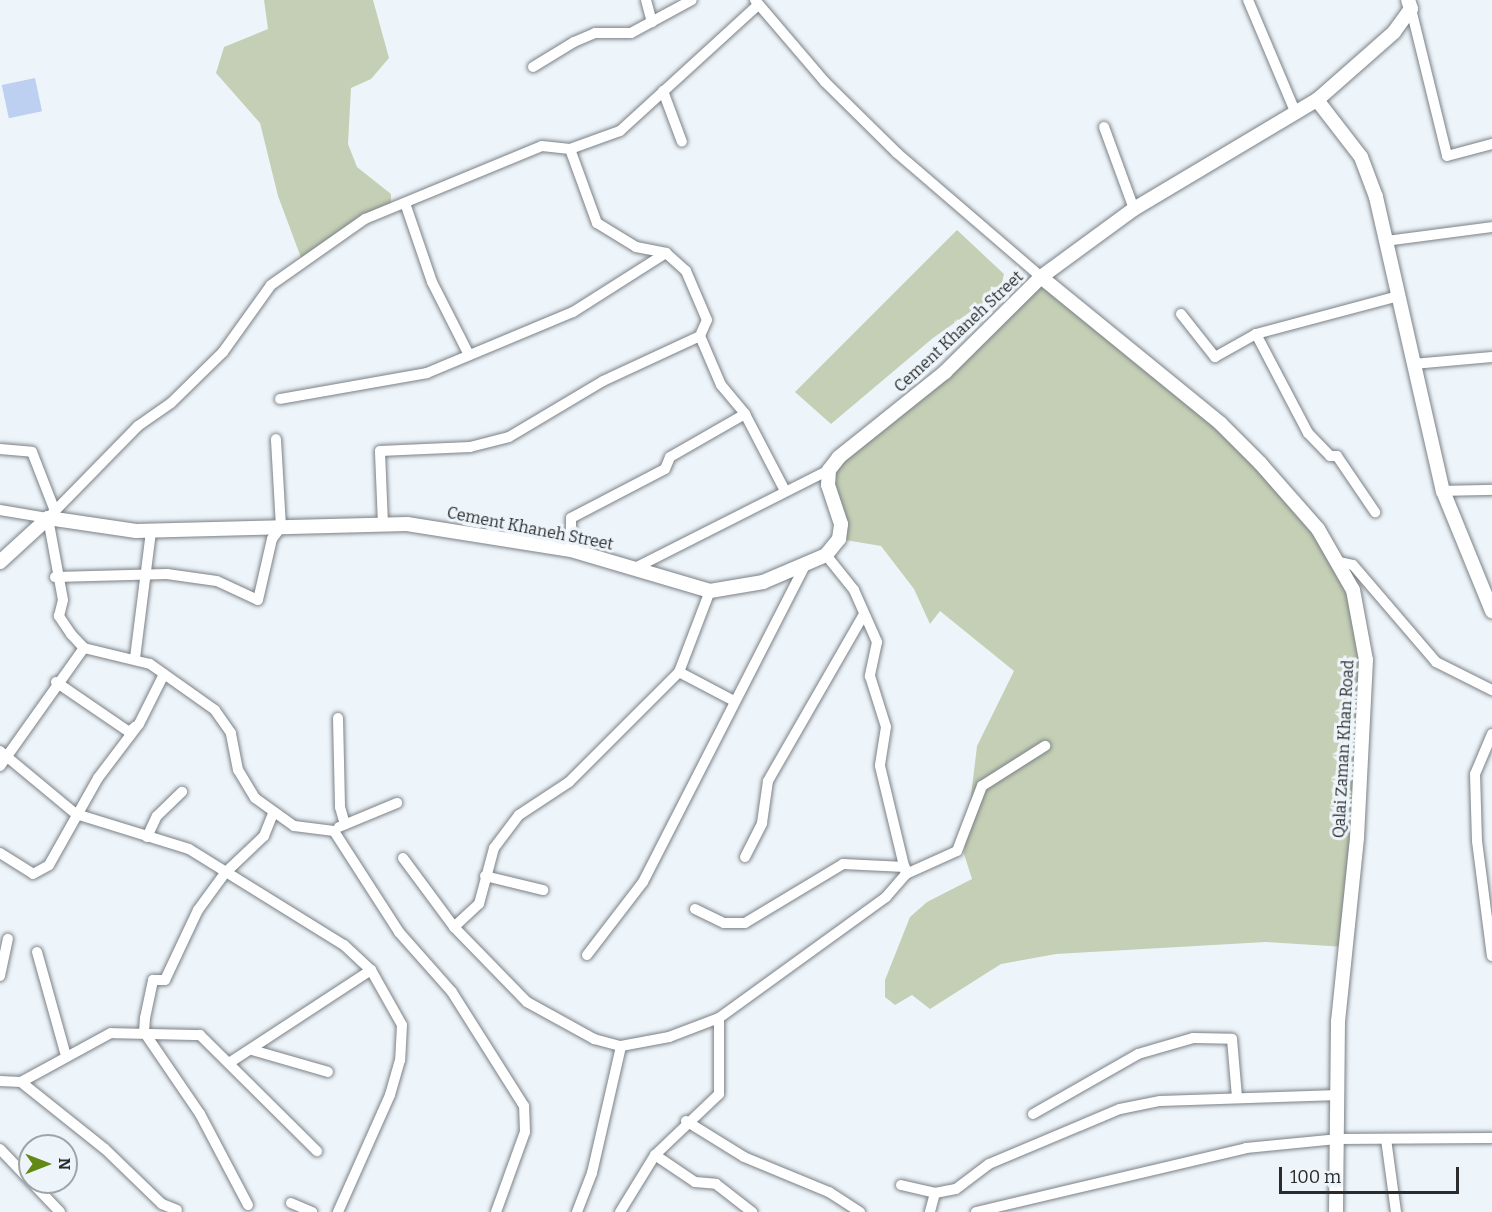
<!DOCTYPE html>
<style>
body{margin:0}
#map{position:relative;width:1492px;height:1212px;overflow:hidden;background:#eef5fa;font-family:Bitter,serif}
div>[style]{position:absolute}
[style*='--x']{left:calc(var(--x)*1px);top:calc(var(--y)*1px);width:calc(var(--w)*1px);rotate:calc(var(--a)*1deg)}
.green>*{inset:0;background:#c5cfb5}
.water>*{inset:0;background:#bed0f2;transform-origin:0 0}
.roads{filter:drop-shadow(0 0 2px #7b8186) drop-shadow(0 0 2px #7b8186)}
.street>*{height:10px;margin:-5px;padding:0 5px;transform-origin:5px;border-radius:5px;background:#fff}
.secondary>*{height:14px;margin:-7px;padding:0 7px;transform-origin:7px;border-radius:7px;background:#fff}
span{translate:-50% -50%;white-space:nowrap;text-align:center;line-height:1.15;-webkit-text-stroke:6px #eef5fa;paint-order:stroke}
.street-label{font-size:16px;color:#292b2d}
.north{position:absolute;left:18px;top:1134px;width:60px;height:60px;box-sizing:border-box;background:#eef5fa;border:2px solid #9fa4a8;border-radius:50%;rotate:90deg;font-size:16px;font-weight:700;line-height:24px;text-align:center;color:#292b2d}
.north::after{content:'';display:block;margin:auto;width:21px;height:27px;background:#618914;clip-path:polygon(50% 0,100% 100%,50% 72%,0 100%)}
.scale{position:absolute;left:1279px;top:1167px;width:180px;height:27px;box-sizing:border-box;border:3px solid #292b2d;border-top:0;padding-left:8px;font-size:18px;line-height:21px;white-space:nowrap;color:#292b2d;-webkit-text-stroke:4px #eef5fa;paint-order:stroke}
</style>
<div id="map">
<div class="green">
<i style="clip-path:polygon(264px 0,373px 0,389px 58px,371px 79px,351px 88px,348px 144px,357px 167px,391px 194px,391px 208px,303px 263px,278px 196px,260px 123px,216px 73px,224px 47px,268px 29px)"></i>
<i style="clip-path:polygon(957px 230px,1004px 274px,1000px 291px,933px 338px,831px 424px,795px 392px)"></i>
<i style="clip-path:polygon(1041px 277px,1220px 423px,1339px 561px,1366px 660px,1345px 947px,1266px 942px,1056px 954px,1001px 964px,930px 1009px,912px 995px,895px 1005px,885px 997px,885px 980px,910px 917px,927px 902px,972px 879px,964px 854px,977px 746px,1014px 671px,940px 611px,930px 624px,914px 589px,881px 546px,839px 539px,829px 470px)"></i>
</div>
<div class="water">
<i style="left:35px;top:78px;width:34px;height:34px;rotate:78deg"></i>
</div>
<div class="roads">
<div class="street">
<i style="--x:646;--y:0;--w:23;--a:75"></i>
<i style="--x:755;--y:0;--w:108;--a:49.5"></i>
<i style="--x:825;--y:82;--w:101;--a:44.6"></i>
<i style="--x:897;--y:153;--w:190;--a:40.7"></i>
<i style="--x:1248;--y:0;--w:121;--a:67.1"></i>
<i style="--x:1411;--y:9;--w:151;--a:76.2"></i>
<i style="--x:1447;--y:156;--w:47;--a:-14.9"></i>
<i style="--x:533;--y:67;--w:48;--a:-31.4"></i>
<i style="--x:574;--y:42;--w:23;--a:-23"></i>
<i style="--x:595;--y:33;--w:36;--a:0"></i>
<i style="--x:631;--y:33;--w:69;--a:-28.4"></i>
<i style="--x:663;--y:91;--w:54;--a:69.6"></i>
<i style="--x:1104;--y:127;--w:87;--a:69.9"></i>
<i style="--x:570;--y:149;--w:79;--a:70"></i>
<i style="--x:597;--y:223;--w:46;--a:31.6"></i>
<i style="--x:636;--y:247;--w:31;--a:11"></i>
<i style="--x:666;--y:253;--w:27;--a:42"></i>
<i style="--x:686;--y:271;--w:53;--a:66.8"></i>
<i style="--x:707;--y:320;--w:17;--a:114"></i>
<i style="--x:700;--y:336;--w:53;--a:66.8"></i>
<i style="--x:721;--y:385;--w:38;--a:50"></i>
<i style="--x:745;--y:414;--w:87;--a:62.5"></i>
<i style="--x:405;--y:203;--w:83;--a:71.1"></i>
<i style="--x:432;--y:282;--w:82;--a:63.1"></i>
<i style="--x:1386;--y:241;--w:107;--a:-7.5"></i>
<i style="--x:1181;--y:314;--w:55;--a:51.7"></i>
<i style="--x:1215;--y:357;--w:47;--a:-29.3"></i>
<i style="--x:1256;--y:334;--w:148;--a:-14.9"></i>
<i style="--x:1256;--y:334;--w:112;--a:62.3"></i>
<i style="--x:1308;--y:433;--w:32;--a:46"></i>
<i style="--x:1330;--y:456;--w:7;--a:0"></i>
<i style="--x:1337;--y:456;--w:68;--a:55.8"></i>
<i style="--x:1413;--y:364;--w:79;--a:-5.1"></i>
<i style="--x:280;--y:399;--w:149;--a:-10"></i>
<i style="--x:427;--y:373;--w:158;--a:-22.7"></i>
<i style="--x:573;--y:312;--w:110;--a:-32.4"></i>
<i style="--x:0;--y:449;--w:32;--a:5"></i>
<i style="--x:32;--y:452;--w:63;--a:68.7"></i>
<i style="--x:1443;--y:491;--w:49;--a:-1.2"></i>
<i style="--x:0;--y:510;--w:49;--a:9.5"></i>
<i style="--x:383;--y:524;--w:73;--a:-92.4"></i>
<i style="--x:380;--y:451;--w:90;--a:-2.5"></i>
<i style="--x:470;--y:447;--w:40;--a:-14.4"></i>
<i style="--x:509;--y:437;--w:109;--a:-30.8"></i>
<i style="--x:603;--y:381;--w:107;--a:-24.9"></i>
<i style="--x:571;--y:550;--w:32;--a:-90"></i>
<i style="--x:571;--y:518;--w:106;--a:-27.5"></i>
<i style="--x:665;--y:469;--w:13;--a:-67"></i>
<i style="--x:670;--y:457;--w:86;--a:-29.8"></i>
<i style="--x:826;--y:555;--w:45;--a:51.3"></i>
<i style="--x:854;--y:590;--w:57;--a:66.1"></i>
<i style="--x:877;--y:642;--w:35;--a:102"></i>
<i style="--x:870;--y:676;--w:53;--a:72.6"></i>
<i style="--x:886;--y:727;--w:39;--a:99"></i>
<i style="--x:880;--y:766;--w:111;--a:76.5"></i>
<i style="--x:1339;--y:562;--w:14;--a:12"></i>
<i style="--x:1353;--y:565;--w:128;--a:49.4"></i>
<i style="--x:1436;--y:662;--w:63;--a:26.6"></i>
<i style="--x:635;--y:568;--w:217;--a:-26.8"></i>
<i style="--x:55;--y:577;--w:112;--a:-1.5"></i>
<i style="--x:167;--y:574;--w:50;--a:8"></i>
<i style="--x:217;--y:581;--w:45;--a:24.9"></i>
<i style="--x:258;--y:600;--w:63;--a:-77.1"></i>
<i style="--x:272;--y:539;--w:15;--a:-53"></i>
<i style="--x:281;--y:527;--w:88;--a:-93.3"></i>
<i style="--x:135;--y:658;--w:128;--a:-82.8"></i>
<i style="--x:679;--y:672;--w:87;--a:-69.1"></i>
<i style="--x:56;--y:682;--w:88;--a:34.4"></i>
<i style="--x:129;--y:732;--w:8;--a:-40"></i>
<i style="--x:338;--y:718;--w:89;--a:88.7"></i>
<i style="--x:340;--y:807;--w:18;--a:74"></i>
<i style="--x:1492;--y:734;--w:43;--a:113"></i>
<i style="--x:1475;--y:774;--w:67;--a:88.3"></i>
<i style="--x:1477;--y:841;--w:116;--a:82.6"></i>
<i style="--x:0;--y:751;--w:99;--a:39.7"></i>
<i style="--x:76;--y:814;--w:118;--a:17.2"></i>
<i style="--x:189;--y:849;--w:182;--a:31.8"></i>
<i style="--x:344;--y:945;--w:37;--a:43"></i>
<i style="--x:371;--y:970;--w:63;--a:60.6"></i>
<i style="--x:402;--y:1025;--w:35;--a:93"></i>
<i style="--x:400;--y:1060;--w:36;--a:106"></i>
<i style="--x:390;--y:1095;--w:128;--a:114"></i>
<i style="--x:0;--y:766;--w:145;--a:-54.6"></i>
<i style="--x:339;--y:827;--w:63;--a:-22.5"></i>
<i style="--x:147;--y:837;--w:23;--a:-65"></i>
<i style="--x:157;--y:816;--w:35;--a:-44"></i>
<i style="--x:0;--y:853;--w:39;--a:32"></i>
<i style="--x:33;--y:874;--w:18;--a:-29"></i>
<i style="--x:49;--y:865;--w:100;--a:-60.6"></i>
<i style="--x:98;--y:778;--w:68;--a:-52.8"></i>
<i style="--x:139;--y:724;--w:54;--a:-63.4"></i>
<i style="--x:745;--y:857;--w:38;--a:-63"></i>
<i style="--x:762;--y:823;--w:42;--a:-81.9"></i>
<i style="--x:768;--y:781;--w:190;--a:-60.1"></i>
<i style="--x:403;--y:858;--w:86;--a:53.5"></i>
<i style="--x:454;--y:927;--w:105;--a:45.8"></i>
<i style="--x:527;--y:1002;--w:77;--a:28.9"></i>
<i style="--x:594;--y:1039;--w:28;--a:15"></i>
<i style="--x:621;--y:1046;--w:49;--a:-10.6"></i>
<i style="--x:669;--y:1037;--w:53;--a:-20.8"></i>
<i style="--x:719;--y:1018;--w:206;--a:-35.9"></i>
<i style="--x:886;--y:897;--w:30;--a:-49"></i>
<i style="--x:906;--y:874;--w:56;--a:-24.3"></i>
<i style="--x:957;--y:851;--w:70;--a:-69"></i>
<i style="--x:982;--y:786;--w:75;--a:-32.4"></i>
<i style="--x:485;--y:876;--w:60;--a:13.6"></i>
<i style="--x:695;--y:909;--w:32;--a:26"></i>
<i style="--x:724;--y:923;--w:21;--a:0"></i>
<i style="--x:745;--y:923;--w:114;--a:-31"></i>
<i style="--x:843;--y:864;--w:62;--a:2.8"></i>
<i style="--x:454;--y:927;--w:34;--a:-43"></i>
<i style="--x:479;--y:904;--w:58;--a:-75"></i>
<i style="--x:494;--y:848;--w:41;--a:-52.9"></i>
<i style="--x:519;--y:815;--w:60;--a:-33.4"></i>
<i style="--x:569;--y:782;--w:156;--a:-45"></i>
<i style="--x:679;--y:672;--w:62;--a:27.8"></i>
<i style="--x:37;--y:952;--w:108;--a:74.4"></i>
<i style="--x:587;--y:955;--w:92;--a:-52.5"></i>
<i style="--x:643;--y:882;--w:360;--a:-62.9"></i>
<i style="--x:0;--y:976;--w:38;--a:-78"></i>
<i style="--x:252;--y:1050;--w:79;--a:16.1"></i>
<i style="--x:229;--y:1063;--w:170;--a:-33.2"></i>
<i style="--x:0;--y:1081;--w:21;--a:3"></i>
<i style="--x:21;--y:1082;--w:102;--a:-28.6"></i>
<i style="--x:111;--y:1033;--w:89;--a:1.3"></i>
<i style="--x:200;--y:1035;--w:165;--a:44.8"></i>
<i style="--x:21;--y:1082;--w:107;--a:38.6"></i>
<i style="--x:105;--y:1149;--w:79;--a:44"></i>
<i style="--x:162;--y:1204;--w:16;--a:22"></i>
<i style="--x:1033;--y:1114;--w:121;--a:-29.7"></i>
<i style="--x:1138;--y:1054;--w:57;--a:-16.2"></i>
<i style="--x:1193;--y:1038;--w:39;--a:1"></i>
<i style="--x:1232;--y:1039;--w:58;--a:85.1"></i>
<i style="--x:686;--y:1121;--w:68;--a:31.8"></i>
<i style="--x:744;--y:1157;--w:92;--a:22.4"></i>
<i style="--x:829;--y:1192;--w:37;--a:33"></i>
<i style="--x:1386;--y:1139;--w:74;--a:82.2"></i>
<i style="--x:0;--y:1149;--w:87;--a:46.4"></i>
<i style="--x:655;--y:1155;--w:48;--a:34"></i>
<i style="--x:695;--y:1182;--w:21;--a:5"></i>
<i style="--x:716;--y:1184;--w:46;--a:37.9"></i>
<i style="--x:901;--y:1185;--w:35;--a:13"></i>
<i style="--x:935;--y:1193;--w:20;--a:105"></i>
<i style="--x:935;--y:1193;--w:21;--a:-11"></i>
<i style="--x:956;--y:1189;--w:41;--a:-37.1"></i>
<i style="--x:989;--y:1164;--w:142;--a:-22.8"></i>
<i style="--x:1120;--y:1109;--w:41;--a:-11.3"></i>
<i style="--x:1160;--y:1101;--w:179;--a:-1.9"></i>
<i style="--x:291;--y:1203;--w:23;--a:23"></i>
<i style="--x:248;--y:1205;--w:103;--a:-117.8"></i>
<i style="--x:200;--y:1114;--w:99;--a:-124.3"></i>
<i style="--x:144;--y:1032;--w:14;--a:-86"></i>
<i style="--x:145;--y:1018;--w:39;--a:-78"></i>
<i style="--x:153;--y:980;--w:12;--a:0"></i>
<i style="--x:165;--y:980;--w:77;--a:-64.8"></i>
<i style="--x:198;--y:910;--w:46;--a:-53.9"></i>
<i style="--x:225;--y:873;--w:54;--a:-43.5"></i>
<i style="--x:264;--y:836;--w:24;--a:-68"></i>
<i style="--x:496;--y:1212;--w:85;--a:-70.1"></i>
<i style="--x:525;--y:1132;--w:26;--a:-92"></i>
<i style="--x:524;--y:1106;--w:135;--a:-122.3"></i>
<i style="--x:452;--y:992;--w:80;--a:-131.5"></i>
<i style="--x:399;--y:932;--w:120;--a:-122.8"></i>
<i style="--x:334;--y:831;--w:40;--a:-172.9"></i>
<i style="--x:294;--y:826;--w:48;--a:-144.3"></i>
<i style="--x:255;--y:798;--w:33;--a:-121"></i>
<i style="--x:238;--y:770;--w:38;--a:-101"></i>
<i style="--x:231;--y:733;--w:28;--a:-125"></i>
<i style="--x:215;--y:710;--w:80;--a:-144.7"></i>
<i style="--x:150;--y:664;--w:68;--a:-166.4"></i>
<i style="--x:84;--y:648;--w:19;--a:-133"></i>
<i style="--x:71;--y:634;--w:22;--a:-124"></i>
<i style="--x:59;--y:616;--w:16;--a:-76"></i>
<i style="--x:63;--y:600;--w:83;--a:-100.4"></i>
<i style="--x:48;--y:518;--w:129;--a:-45.6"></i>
<i style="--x:138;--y:426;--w:40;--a:-34.9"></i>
<i style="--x:171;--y:403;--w:73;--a:-44.4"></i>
<i style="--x:223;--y:352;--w:82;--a:-54.4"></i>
<i style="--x:271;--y:285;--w:115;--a:-35.1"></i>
<i style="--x:365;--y:219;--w:191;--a:-22.4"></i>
<i style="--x:542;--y:146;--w:28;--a:6"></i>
<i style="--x:570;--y:149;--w:53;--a:-19.8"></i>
<i style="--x:620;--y:131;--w:187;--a:-42.4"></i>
<i style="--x:577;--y:1212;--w:42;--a:-69"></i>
<i style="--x:592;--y:1173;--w:130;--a:-77.1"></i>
<i style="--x:620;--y:1212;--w:67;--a:-58.4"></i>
<i style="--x:655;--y:1155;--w:88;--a:-43.6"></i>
<i style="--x:719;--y:1094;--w:76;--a:-90"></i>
<i style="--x:976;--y:1212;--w:277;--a:-13.3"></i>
<i style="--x:1246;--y:1148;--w:91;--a:-5.6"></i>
<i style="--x:1337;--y:1139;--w:155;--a:-0.4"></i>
</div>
<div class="secondary">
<i style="--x:1317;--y:100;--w:72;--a:52.3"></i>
<i style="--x:1361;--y:157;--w:43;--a:69.4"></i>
<i style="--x:1376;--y:197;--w:302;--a:77.2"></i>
<i style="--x:1443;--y:491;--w:130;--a:67.8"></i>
<i style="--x:1041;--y:277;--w:231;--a:39.2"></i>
<i style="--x:1220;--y:423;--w:57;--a:45"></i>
<i style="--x:1260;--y:463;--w:88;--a:48.7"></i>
<i style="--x:1318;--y:529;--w:70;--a:60.2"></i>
<i style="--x:1353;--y:590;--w:71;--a:79.5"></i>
<i style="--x:1366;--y:660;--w:178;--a:92.9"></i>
<i style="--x:1357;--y:838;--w:184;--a:95.9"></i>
<i style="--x:1338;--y:1021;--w:191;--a:90.6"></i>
<i style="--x:0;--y:562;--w:65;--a:-42.5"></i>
<i style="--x:48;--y:518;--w:89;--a:8.4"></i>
<i style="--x:136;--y:531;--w:271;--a:-1.5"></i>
<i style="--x:407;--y:524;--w:166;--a:9"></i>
<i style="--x:571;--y:550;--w:145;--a:16.4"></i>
<i style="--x:710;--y:591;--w:54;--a:-9.6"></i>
<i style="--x:763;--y:582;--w:69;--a:-23.2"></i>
<i style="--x:826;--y:555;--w:21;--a:-51"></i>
<i style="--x:839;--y:539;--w:15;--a:-82"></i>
<i style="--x:841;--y:524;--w:41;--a:-108.4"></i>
<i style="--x:828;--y:485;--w:15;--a:-86"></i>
<i style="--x:829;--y:470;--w:16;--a:-52"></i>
<i style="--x:839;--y:457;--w:136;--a:-38.7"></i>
<i style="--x:945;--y:372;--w:135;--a:-44.7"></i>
<i style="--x:1041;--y:277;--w:115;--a:-36.2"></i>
<i style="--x:1134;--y:209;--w:213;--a:-30.8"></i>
<i style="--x:1317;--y:100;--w:103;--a:-41.4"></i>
<i style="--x:1394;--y:32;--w:29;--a:-54"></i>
<i style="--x:1411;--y:9;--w:9;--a:-108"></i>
</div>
</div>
<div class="street-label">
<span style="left:959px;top:332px;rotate:-43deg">Cement Khaneh Street</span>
<span style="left:530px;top:529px;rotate:11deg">Cement Khaneh Street</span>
<span style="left:1344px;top:749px;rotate:-87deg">Qalai Zaman Khan Road</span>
</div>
<div class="north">N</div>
<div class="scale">100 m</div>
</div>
